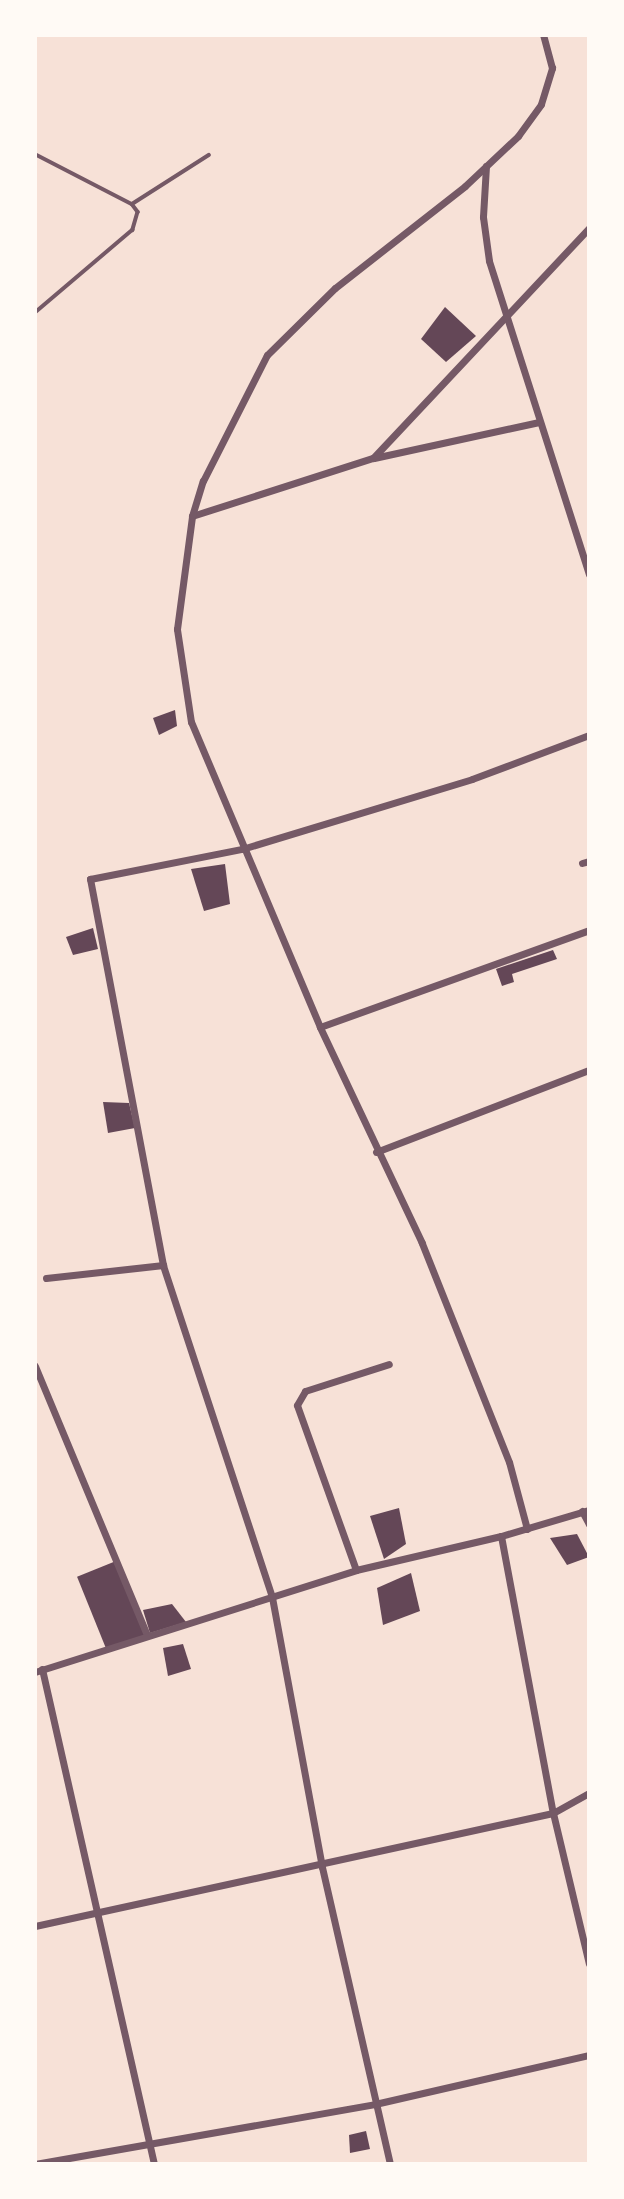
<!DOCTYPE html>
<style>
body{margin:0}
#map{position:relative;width:624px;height:2199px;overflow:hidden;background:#f7e1d7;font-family:Arial,sans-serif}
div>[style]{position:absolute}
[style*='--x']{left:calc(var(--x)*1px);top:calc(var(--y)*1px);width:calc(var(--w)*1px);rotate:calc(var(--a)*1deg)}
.building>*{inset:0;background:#644757;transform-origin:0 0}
.service>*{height:3.5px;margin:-1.75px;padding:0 1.75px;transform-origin:1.75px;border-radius:1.75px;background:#755966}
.minor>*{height:7px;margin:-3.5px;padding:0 3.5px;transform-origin:3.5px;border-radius:3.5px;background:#755966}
span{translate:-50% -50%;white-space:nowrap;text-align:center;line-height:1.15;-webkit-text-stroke:7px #fffaf5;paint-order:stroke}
.frame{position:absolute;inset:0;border:37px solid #fffaf5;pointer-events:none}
</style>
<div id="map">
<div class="building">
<i style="clip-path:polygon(445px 307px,476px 336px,446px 362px,421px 339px)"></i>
<i style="clip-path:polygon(175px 710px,177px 726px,159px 735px,153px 718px)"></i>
<i style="clip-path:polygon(225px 864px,230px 904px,204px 911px,191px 869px)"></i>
<i style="clip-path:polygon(93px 928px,98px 949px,73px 955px,66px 937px)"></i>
<i style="clip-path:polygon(553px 950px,557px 959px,512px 974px,514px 982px,502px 986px,496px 969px)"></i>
<i style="clip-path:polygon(103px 1102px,129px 1103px,135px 1128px,108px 1133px)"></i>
<i style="clip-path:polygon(399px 1508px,406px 1544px,384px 1559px,370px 1516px)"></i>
<i style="clip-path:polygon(577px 1534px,589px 1557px,567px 1565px,550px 1538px)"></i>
<i style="left:116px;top:1561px;width:80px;height:42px;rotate:68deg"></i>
<i style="clip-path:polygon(411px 1573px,420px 1611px,383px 1625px,377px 1588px)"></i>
<i style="clip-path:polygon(172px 1604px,186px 1622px,150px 1633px,143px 1610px)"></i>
<i style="clip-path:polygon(183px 1644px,191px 1669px,168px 1676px,163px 1648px)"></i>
<i style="clip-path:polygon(366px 2131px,370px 2149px,350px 2153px,349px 2135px)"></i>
</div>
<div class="service">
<i style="--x:35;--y:154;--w:109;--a:27.3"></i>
<i style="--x:132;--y:204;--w:10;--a:53"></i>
<i style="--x:138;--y:212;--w:19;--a:106"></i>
<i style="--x:133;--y:230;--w:128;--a:139.7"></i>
<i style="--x:132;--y:204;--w:91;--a:-32.5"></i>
</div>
<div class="minor">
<i style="--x:486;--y:166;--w:51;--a:93.4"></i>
<i style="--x:483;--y:217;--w:44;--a:82.2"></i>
<i style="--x:489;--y:261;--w:329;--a:72.3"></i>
<i style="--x:374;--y:458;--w:169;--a:-12.3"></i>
<i style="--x:192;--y:516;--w:190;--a:-17.8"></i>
<i style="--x:373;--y:458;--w:316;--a:-46.8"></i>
<i style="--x:582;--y:863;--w:7;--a:-16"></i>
<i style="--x:320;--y:1027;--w:286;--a:-19.8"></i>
<i style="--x:376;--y:1152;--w:228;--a:-21.1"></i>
<i style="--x:46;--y:1278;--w:118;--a:-6.3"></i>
<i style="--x:35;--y:1366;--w:291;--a:67.4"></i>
<i style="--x:582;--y:1511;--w:15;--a:62"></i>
<i style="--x:527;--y:1529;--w:69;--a:-105"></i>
<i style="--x:509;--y:1462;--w:236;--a:-111.7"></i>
<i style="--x:422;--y:1243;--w:239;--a:-115.3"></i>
<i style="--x:320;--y:1027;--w:331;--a:-112.9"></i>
<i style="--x:191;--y:722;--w:94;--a:-98.6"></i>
<i style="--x:177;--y:629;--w:114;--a:-82.4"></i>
<i style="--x:192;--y:516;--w:37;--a:-73"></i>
<i style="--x:203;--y:481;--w:141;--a:-63.1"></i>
<i style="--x:267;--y:355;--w:95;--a:-44.6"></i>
<i style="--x:335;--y:288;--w:165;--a:-38.1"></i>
<i style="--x:465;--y:186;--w:73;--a:-43.3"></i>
<i style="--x:518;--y:136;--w:39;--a:-54"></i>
<i style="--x:541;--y:104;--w:38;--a:-73"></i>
<i style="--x:552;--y:68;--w:34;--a:-105"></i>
<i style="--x:501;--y:1536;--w:282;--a:79.4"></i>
<i style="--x:553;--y:1813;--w:155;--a:76.6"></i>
<i style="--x:356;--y:1570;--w:175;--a:-109.7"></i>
<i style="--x:297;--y:1405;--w:16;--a:-60"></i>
<i style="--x:305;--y:1391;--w:88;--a:-17.8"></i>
<i style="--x:42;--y:1669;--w:508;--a:77.25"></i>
<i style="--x:35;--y:1672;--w:337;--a:-17.6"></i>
<i style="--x:356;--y:1570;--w:149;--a:-13.2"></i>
<i style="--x:501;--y:1536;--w:92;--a:-16.5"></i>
<i style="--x:35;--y:1926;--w:530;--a:-12.31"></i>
<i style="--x:553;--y:1813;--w:41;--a:-29.1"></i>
<i style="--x:35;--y:2164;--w:345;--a:-10"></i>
<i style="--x:375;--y:2104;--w:220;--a:-12.9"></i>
<i style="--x:390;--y:2164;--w:305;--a:-102.9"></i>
<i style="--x:322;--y:1867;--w:275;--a:-100.5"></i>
<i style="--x:272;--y:1597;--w:349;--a:-108.2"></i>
<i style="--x:163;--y:1265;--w:393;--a:-100.7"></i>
<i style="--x:90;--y:879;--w:155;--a:-11.2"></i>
<i style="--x:242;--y:849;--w:240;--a:-16.9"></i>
<i style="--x:472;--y:779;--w:125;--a:-20.6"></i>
</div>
<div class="frame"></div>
</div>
